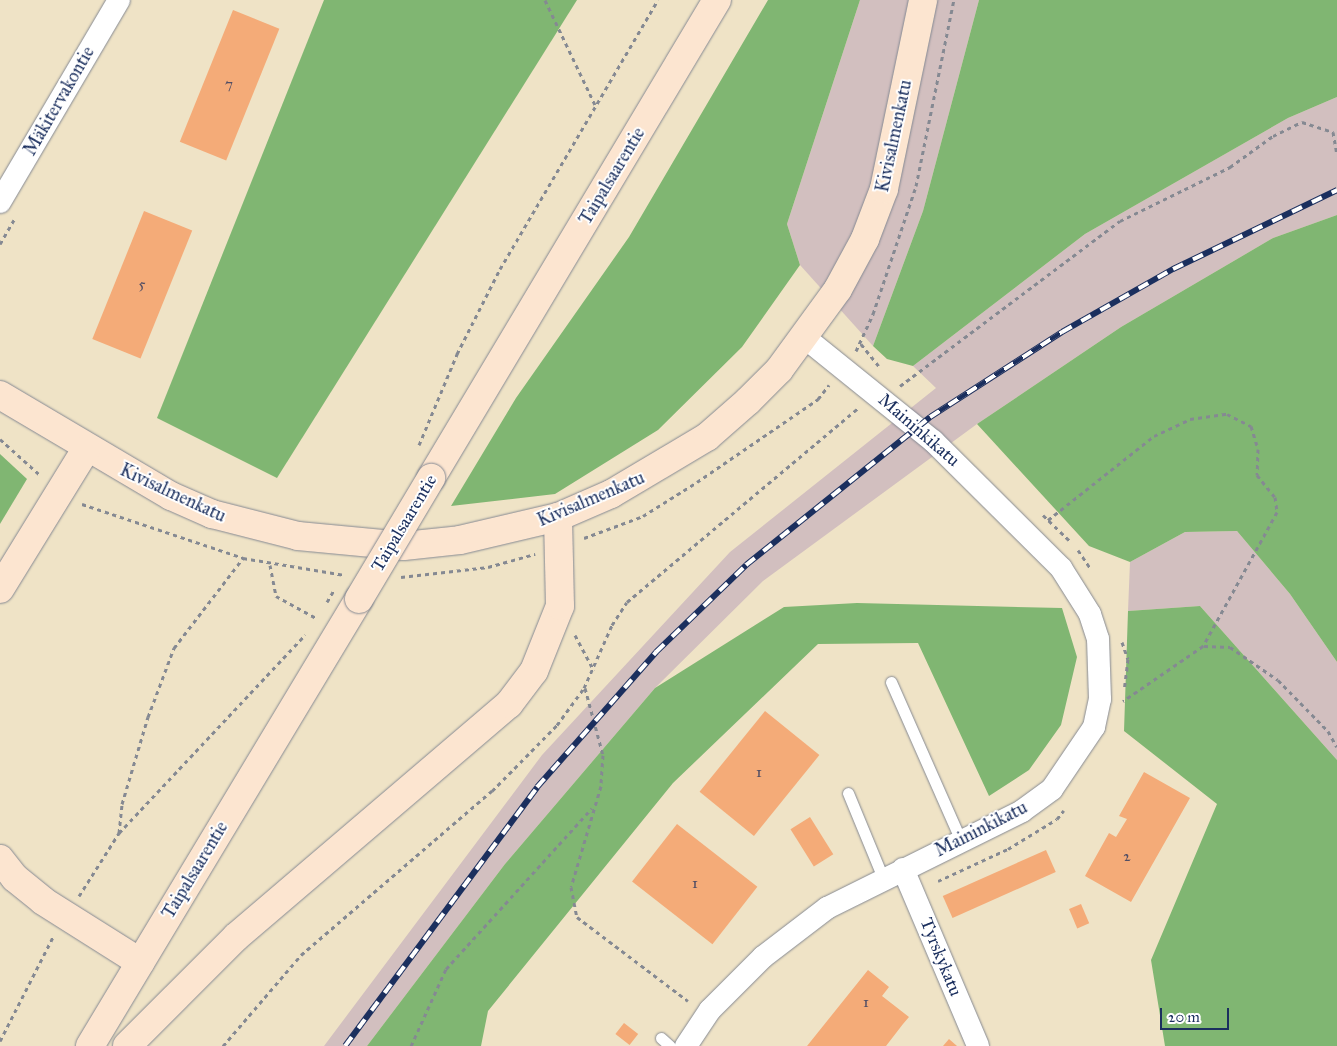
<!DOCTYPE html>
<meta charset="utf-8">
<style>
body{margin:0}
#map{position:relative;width:1337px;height:1046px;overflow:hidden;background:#efe3c6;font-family:"IM FELL Great Primer",serif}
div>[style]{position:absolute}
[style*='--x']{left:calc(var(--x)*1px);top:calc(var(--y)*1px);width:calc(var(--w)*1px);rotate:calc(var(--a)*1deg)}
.industrial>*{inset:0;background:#d2bfbf}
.forest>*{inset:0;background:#80b672}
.building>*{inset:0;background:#f4ab78;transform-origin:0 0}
.path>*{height:3px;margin-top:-1.5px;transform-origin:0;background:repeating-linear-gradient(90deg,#858992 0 4px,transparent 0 8px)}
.roads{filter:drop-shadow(0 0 1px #858992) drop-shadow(0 0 1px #858992)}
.lane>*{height:11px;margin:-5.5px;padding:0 5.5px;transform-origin:5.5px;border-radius:5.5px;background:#fff}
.street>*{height:22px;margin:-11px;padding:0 11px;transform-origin:11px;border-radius:11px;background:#fff}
.secondary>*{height:28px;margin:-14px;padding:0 14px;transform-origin:14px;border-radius:14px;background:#fce5d0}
.rail>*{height:5.5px;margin-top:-2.75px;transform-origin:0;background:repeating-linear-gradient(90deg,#fff 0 11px,#1b2f5e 0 22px);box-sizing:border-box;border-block:1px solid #1b2f5e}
.path-bridge>*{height:3px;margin-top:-1.5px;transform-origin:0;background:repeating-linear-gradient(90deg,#858992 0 4px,transparent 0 8px)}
.bridges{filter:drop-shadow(0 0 1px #858992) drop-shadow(0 0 1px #858992)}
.secondary-bridge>*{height:28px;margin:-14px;padding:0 14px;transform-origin:14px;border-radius:14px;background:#fce5d0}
span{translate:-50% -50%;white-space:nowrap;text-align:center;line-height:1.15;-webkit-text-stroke:4px #fff;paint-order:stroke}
.number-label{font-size:15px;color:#514e64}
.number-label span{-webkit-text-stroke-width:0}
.street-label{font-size:18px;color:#1b2f5e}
.scale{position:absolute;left:1160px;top:1008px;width:69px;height:22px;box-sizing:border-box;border:2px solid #1b2f5e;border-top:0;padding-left:6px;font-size:15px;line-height:18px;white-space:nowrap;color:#1b2f5e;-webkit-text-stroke:4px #fff;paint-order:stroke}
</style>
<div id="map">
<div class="industrial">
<i style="clip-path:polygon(860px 0,979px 0,923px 211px,873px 346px,800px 265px,787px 224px)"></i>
<i style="clip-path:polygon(1337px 97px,1337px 215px,1273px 238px,1121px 327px,977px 424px,763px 581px,655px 688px,505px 864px,367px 1046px,324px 1046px,542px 755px,730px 552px,936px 388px,913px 366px,1085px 234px,1288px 118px)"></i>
<i style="clip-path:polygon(1237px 531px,1290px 594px,1337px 662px,1337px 760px,1200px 606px,1128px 611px,1130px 562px,1185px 532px)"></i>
</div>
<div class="forest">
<i style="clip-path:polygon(324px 0,577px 0,277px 478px,157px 418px)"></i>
<i style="clip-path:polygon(768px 0,860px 0,787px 224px,800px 265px,742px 347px,658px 430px,555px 494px,451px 506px,516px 398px,629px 237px)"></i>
<i style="clip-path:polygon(979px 0,1337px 0,1337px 97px,1288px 118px,1085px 234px,913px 366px,887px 359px,873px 346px,923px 211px)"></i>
<i style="clip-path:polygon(1337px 215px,1337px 662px,1290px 594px,1237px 531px,1185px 532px,1130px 562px,1089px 546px,977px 424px,1121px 327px,1273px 238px)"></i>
<i style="clip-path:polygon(0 454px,27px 479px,0 524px)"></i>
<i style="clip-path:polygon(857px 603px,1062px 608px,1077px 657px,1061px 725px,1029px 770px,989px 796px,918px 643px,818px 644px,673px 783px,488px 1011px,481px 1046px,367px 1046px,505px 864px,655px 688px,784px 607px)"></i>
<i style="clip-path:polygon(1200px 606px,1337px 760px,1337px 1046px,1165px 1046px,1151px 960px,1217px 804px,1124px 731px,1128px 611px)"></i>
</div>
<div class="building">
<i style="left:233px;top:10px;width:50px;height:142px;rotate:22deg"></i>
<i style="left:144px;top:211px;width:52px;height:138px;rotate:22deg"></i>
<i style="left:765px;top:711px;width:70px;height:104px;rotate:39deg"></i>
<i style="clip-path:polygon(1144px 772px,1190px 798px,1131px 902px,1085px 876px,1109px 833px,1116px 837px,1127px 819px,1119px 816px)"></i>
<i style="left:810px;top:817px;width:44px;height:23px;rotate:58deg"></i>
<i style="left:677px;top:824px;width:102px;height:73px;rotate:38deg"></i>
<i style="left:1046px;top:850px;width:24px;height:113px;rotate:66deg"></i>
<i style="left:1081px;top:904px;width:21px;height:13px;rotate:67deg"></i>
<i style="clip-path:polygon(868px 970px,889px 987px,882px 996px,909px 1017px,903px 1024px,886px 1046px,807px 1046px)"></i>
<i style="left:624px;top:1023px;width:18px;height:14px;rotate:38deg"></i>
<i style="clip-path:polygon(949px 1039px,957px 1046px,943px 1046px)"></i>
</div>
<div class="path">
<i style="--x:545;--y:0;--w:116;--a:64.5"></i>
<i style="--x:1333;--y:132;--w:22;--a:80"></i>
<i style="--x:0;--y:244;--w:28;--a:-60"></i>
<i style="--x:861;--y:344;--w:28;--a:51"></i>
<i style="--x:856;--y:351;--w:41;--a:-65.3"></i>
<i style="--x:873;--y:314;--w:135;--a:-71.4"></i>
<i style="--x:916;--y:186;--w:190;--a:-78.5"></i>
<i style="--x:900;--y:386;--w:275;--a:-36.9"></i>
<i style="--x:1120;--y:221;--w:123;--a:-26.1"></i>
<i style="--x:1230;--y:167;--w:53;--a:-35.8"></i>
<i style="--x:1273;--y:136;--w:32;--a:-26"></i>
<i style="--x:1302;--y:122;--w:33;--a:18"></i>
<i style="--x:0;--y:439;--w:54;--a:42"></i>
<i style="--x:419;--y:445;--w:99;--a:-67.3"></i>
<i style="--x:457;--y:354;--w:95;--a:-63.2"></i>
<i style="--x:500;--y:269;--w:312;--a:-59.6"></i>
<i style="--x:82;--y:504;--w:170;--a:18.5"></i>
<i style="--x:243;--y:558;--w:103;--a:9.5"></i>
<i style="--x:1043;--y:515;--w:39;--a:44"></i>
<i style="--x:1048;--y:520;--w:135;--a:-38.4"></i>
<i style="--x:1154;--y:436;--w:40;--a:-25"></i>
<i style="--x:1190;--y:419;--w:37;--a:-8"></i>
<i style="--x:1227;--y:414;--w:27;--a:27"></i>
<i style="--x:1251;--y:426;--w:24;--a:73"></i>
<i style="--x:1258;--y:449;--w:26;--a:92"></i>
<i style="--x:1257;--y:475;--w:28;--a:51"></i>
<i style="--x:1275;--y:497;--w:15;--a:82"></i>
<i style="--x:1277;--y:512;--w:153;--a:118.9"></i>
<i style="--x:1203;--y:646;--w:97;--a:145.5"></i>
<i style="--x:584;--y:538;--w:63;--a:-20.4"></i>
<i style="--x:643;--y:516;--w:64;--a:-32.2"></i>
<i style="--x:697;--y:482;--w:147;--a:-34.4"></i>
<i style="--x:818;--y:399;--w:18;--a:-52"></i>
<i style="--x:1078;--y:550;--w:22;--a:56"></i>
<i style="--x:270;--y:565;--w:32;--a:79"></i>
<i style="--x:276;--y:596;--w:46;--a:28.8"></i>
<i style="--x:401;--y:577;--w:88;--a:-6.6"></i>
<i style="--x:488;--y:567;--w:49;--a:-15.5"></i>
<i style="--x:575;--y:635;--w:40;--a:62"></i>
<i style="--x:1122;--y:642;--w:18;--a:71"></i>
<i style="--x:1128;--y:659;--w:31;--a:97"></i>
<i style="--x:1204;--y:646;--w:26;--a:2"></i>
<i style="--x:1230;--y:647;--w:58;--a:34.5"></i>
<i style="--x:1278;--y:680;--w:71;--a:45.6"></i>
<i style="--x:1328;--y:731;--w:18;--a:61"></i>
<i style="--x:585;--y:688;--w:69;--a:75"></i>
<i style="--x:603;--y:755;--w:31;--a:94"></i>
<i style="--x:601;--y:786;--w:105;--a:106.5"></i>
<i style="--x:571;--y:887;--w:31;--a:79"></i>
<i style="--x:577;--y:917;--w:139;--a:37.1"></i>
<i style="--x:119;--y:833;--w:29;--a:-84"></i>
<i style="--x:122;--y:804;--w:91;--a:-73.4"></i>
<i style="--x:148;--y:717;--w:74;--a:-69.4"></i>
<i style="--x:174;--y:648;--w:113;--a:-52.5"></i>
<i style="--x:938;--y:881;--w:77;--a:-24.6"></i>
<i style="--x:1008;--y:849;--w:57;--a:-31.5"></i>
<i style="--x:1057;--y:819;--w:11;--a:-52"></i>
<i style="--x:79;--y:896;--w:75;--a:-57.6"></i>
<i style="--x:119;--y:833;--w:272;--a:-46.8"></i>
<i style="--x:0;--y:1041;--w:117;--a:-63"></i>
<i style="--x:223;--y:1046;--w:120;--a:-49.4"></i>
<i style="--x:301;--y:955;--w:252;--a:-40.7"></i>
<i style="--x:492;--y:791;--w:93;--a:-45.4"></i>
<i style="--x:557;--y:725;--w:46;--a:-53.9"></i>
<i style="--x:584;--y:688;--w:69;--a:-66"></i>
<i style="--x:612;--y:625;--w:27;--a:-57"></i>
<i style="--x:627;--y:602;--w:302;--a:-40"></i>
<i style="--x:411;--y:1046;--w:85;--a:-65.6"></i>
<i style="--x:446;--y:969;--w:217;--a:-47.8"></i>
</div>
<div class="roads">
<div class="lane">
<i style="--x:891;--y:682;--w:174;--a:66.2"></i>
<i style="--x:848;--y:793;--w:92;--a:67.6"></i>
<i style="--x:661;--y:1038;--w:12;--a:42"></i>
</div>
<div class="street">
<i style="--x:0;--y:202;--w:234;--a:-59.5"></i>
<i style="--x:903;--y:869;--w:192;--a:67"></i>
<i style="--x:686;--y:1046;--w:43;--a:-56.3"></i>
<i style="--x:710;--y:1010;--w:75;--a:-45"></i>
<i style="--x:763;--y:957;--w:81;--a:-37.4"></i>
<i style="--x:827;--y:908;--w:218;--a:-26.4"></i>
<i style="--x:1022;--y:811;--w:37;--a:-36"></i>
<i style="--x:1052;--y:789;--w:75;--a:-55.9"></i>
<i style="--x:1094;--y:727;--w:29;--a:-78"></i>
<i style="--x:1100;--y:699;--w:60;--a:-91.9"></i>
<i style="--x:1098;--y:639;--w:26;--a:-108"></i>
<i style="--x:1090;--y:614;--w:54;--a:-122.2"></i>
<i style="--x:1061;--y:568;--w:180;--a:-135.2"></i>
<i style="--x:933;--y:441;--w:166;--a:-141.1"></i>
</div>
<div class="secondary">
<i style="--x:0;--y:395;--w:199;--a:30.6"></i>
<i style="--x:171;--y:496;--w:45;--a:23.7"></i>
<i style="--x:212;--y:514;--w:89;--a:14.3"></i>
<i style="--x:298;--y:536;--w:106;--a:5.4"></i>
<i style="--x:404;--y:546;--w:56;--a:-6.1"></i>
<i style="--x:460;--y:540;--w:101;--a:-13.2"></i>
<i style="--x:558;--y:517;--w:58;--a:-23.5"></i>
<i style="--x:611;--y:494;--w:112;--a:-30.7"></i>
<i style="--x:707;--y:437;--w:55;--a:-41.3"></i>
<i style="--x:748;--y:401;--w:44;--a:-45"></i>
<i style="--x:779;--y:370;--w:100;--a:-53.9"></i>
<i style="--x:838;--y:289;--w:57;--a:-61.6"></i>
<i style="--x:865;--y:239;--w:53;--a:-69.2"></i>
<i style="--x:884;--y:189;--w:193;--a:-78.3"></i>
<i style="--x:431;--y:478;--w:557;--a:-59.11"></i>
<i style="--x:0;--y:589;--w:164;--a:-58.4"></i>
<i style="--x:0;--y:859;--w:24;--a:52"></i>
<i style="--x:15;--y:878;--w:36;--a:39"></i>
<i style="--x:43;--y:901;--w:115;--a:32.2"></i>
<i style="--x:90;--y:1046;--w:522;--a:-58.96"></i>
<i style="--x:127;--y:1046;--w:154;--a:-45"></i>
<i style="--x:236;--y:937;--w:359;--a:-40.5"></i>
<i style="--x:509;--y:704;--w:41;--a:-52.9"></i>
<i style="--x:534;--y:671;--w:70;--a:-68.2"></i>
<i style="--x:560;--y:606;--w:89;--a:-91.3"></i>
</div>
</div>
<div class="rail">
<i style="--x:345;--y:1046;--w:322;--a:-53.4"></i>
<i style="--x:537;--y:787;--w:180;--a:-48.6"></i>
<i style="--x:656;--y:652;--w:125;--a:-44"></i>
<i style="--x:746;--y:565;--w:236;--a:-38.8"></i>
<i style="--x:930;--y:417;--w:157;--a:-32.8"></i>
<i style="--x:1062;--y:332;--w:128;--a:-29.6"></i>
<i style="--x:1173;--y:269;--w:182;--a:-25.7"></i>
</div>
<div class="path-bridge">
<i style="--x:327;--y:602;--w:14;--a:-60"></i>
</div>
<div class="bridges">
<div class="secondary-bridge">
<i style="--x:359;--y:599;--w:141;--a:-59.2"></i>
</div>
</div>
<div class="number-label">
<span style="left:229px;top:85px">7</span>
<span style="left:142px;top:285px">5</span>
<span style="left:759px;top:773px">1</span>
<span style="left:1127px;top:857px">2</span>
<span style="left:695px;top:884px">1</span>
<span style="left:866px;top:1003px">1</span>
</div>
<div class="street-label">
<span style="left:59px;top:101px;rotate:-60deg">Mäkitervakontie</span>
<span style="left:894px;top:136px;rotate:-78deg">Kivisalmenkatu</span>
<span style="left:612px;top:176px;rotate:-59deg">Taipalsaarentie</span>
<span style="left:919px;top:430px;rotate:41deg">Maininkikatu</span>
<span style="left:173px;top:493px;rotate:25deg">Kivisalmenkatu</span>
<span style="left:591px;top:499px;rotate:-23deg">Kivisalmenkatu</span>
<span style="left:404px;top:523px;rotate:-59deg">Taipalsaarentie</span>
<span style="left:981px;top:829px;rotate:-27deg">Maininkikatu</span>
<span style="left:195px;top:870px;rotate:-59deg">Taipalsaarentie</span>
<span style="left:941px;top:957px;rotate:68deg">Tyrskykatu</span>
</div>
<div class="scale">20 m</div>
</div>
